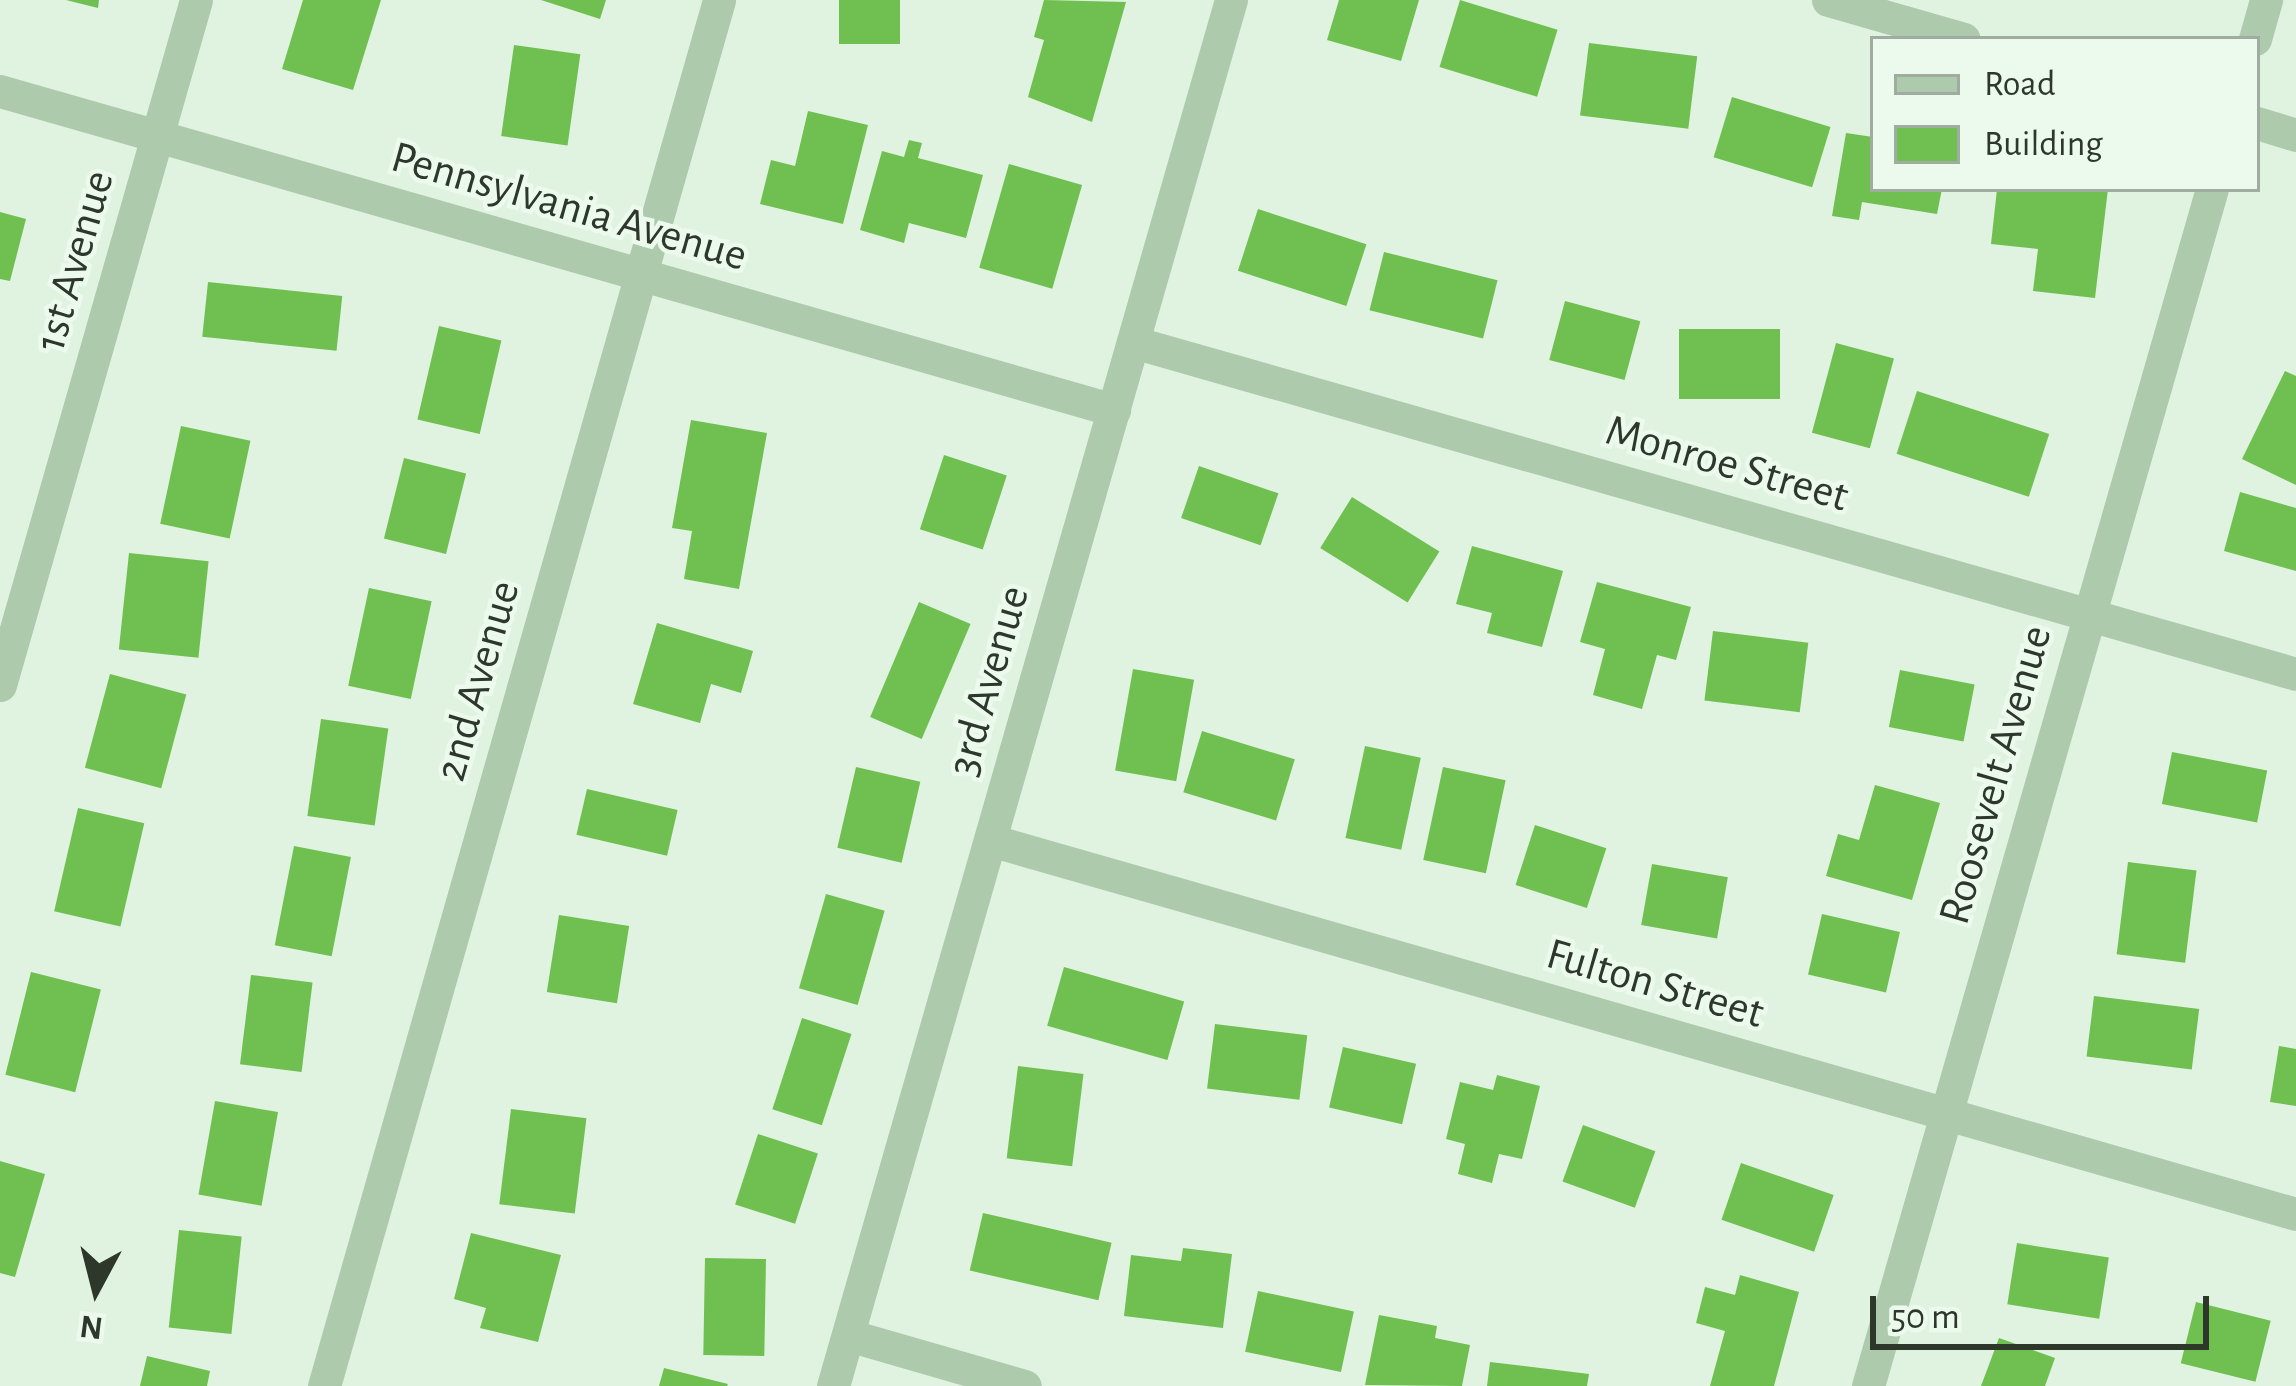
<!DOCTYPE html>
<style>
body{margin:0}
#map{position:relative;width:2296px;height:1386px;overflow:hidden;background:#e0f2e0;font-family:"Alegreya Sans",sans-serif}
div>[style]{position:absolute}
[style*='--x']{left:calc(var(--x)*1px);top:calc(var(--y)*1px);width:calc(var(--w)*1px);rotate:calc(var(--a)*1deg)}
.building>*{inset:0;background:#6fc050;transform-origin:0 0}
.minor>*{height:33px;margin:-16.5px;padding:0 16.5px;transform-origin:16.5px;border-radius:16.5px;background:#aecaac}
span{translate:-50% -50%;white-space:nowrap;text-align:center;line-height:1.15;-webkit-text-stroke:9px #ecfaed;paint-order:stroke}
.street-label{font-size:45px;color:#2d382b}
.legend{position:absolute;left:1870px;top:36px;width:390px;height:156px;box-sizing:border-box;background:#ecfaed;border:3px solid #a0ac9f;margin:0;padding:15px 21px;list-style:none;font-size:36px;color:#2d382b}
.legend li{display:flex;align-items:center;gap:24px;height:60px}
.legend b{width:60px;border:3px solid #a0ac9f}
.north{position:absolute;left:36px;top:1230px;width:120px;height:120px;-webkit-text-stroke:9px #ecfaed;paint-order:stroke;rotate:187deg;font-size:33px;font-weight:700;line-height:48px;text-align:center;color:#2d382b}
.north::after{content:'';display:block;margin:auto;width:42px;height:54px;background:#2d382b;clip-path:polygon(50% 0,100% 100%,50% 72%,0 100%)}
.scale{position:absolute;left:1870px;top:1296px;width:339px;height:54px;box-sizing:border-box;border:6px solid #2d382b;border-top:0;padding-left:15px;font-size:36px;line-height:42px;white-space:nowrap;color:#2d382b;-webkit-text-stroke:9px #ecfaed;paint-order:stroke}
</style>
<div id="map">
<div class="building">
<i style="clip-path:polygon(66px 0,99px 0,98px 8px)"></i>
<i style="clip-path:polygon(303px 0,381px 0,353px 90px,282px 69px)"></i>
<i style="clip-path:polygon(541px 0,606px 0,600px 19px)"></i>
<i style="left:839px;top:0;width:61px;height:44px"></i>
<i style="clip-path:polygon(1044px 0,1126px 2px,1092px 122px,1028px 97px,1044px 40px,1034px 37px)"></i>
<i style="clip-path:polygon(1339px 0,1419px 0,1401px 61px,1327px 40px)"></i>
<i style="left:1460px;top:0;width:102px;height:70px;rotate:17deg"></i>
<i style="left:1589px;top:43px;width:109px;height:73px;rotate:7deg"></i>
<i style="left:514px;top:45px;width:67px;height:92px;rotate:8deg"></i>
<i style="left:1732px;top:97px;width:103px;height:63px;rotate:17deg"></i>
<i style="clip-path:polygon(808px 111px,868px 125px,843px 224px,760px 204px,771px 160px,795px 166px)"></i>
<i style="clip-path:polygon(1846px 133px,1873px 137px,1873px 189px,1942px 189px,1937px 214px,1862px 202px,1859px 220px,1832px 216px)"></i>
<i style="clip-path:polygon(909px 140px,922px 143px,918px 158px,983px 175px,966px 238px,909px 223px,904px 243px,860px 230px,882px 151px,904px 157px)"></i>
<i style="left:1009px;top:164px;width:76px;height:108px;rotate:16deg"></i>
<i style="clip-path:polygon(1997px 189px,2108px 189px,2095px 298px,2033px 291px,2038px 249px,1991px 244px)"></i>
<i style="left:1258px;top:209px;width:114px;height:65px;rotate:18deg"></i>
<i style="clip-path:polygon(0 212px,26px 219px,10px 281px,0 279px)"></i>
<i style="left:1384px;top:252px;width:117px;height:60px;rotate:14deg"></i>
<i style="left:208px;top:282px;width:135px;height:55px;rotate:6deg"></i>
<i style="left:1565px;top:301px;width:78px;height:61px;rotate:15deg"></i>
<i style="left:439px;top:326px;width:64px;height:96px;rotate:13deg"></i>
<i style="left:1679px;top:329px;width:101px;height:70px"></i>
<i style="left:1836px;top:343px;width:60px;height:93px;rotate:15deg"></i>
<i style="clip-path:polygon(2285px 371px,2296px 376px,2296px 485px,2242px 459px)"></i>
<i style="left:1917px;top:391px;width:139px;height:66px;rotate:18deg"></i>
<i style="clip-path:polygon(691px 420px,767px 433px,739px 589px,684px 579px,692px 531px,672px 528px)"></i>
<i style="left:181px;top:426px;width:71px;height:100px;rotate:12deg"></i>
<i style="left:944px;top:455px;width:66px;height:78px;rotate:18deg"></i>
<i style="left:404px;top:458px;width:64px;height:83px;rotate:14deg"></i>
<i style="left:1199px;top:466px;width:84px;height:55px;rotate:19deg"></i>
<i style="clip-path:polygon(2240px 492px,2296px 508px,2296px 571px,2224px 551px)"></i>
<i style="left:1352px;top:497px;width:103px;height:60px;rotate:32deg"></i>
<i style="clip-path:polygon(1472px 546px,1563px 571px,1542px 647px,1487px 633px,1492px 613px,1456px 604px)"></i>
<i style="left:129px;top:553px;width:80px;height:97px;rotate:6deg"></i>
<i style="clip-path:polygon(1597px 582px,1691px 607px,1676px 660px,1657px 655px,1642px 709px,1593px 695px,1605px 649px,1580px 642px)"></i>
<i style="left:369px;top:588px;width:64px;height:100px;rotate:12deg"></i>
<i style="left:919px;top:602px;width:56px;height:125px;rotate:23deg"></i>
<i style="clip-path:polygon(657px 623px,753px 651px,741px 693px,711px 684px,700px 723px,633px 704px)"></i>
<i style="left:1713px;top:631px;width:96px;height:70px;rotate:7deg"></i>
<i style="left:1133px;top:669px;width:62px;height:103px;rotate:10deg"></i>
<i style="left:1900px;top:670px;width:76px;height:58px;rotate:11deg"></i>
<i style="left:110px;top:674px;width:79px;height:97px;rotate:15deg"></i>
<i style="left:321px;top:719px;width:68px;height:98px;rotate:8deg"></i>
<i style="left:1202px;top:731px;width:97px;height:64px;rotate:17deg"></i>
<i style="left:1365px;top:746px;width:57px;height:94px;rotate:12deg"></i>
<i style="left:2172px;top:752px;width:97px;height:53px;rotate:11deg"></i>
<i style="left:856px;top:767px;width:66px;height:83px;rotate:13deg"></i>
<i style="left:1443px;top:767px;width:64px;height:95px;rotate:12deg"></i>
<i style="clip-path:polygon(1875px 785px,1940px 803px,1912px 900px,1826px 876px,1838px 834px,1859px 840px)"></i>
<i style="left:587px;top:789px;width:93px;height:47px;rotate:13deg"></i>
<i style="left:78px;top:808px;width:68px;height:106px;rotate:13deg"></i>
<i style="left:1535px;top:825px;width:75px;height:63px;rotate:18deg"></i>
<i style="left:294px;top:846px;width:58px;height:101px;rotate:11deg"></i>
<i style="left:2128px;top:862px;width:69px;height:93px;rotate:7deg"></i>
<i style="left:1652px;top:864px;width:77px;height:62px;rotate:10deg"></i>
<i style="left:826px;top:894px;width:61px;height:98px;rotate:16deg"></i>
<i style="left:1822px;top:914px;width:80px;height:62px;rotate:13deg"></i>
<i style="left:559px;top:915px;width:71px;height:78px;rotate:9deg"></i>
<i style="left:1064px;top:967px;width:125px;height:61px;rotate:16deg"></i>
<i style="left:31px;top:972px;width:72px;height:106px;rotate:14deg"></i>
<i style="left:251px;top:975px;width:62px;height:90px;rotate:7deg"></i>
<i style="left:2094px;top:996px;width:106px;height:61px;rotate:7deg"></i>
<i style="left:802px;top:1018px;width:52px;height:96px;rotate:18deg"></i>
<i style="left:1215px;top:1024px;width:93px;height:65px;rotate:7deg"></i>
<i style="clip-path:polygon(2279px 1046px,2296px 1049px,2296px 1106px,2270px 1102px)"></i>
<i style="left:1343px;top:1047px;width:75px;height:62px;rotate:13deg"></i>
<i style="left:1018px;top:1066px;width:66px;height:93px;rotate:7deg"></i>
<i style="clip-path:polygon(1497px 1075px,1540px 1086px,1522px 1159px,1499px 1154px,1492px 1183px,1458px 1174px,1465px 1144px,1446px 1139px,1460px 1082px,1493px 1090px)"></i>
<i style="left:215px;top:1101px;width:64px;height:95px;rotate:10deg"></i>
<i style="left:511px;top:1109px;width:76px;height:96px;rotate:7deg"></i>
<i style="left:1583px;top:1125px;width:77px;height:60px;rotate:20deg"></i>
<i style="left:758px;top:1134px;width:63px;height:74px;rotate:18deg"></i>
<i style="clip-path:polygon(0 1161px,45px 1174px,15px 1277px,0 1273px)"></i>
<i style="left:1741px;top:1163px;width:98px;height:60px;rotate:19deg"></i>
<i style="left:983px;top:1213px;width:132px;height:59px;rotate:13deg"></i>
<i style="left:179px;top:1230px;width:63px;height:98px;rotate:6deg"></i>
<i style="clip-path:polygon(471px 1233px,561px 1255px,538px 1342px,480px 1328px,486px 1308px,454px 1299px)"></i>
<i style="left:2017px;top:1243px;width:93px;height:62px;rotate:9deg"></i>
<i style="clip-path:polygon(1183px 1248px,1232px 1254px,1223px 1328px,1124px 1316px,1131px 1255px,1181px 1261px)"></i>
<i style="left:705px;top:1258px;width:61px;height:97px;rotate:1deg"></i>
<i style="clip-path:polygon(1740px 1275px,1799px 1292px,1774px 1386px,1710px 1386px,1725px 1331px,1696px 1323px,1705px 1287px,1735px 1295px)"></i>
<i style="left:1258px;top:1291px;width:98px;height:62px;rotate:12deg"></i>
<i style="left:2196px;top:1302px;width:77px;height:63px;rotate:14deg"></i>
<i style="clip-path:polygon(1379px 1315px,1437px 1326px,1435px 1338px,1470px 1345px,1462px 1386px,1365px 1385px)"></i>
<i style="clip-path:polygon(1999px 1338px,2055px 1358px,2045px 1386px,1981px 1386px)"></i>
<i style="clip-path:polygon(147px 1356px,210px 1371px,207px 1386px,140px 1386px)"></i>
<i style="clip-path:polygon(1490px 1362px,1589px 1374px,1587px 1386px,1487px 1386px)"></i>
<i style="clip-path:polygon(664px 1368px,728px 1384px,727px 1386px,659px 1386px)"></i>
</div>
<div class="minor">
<i style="--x:1828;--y:0;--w:141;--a:16"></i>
<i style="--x:2255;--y:39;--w:41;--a:-74.2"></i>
<i style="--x:0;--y:91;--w:1159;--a:15.98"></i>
<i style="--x:2257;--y:123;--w:41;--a:17.1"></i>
<i style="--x:1133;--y:342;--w:1209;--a:15.93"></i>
<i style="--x:0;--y:685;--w:712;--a:-74.03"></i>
<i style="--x:990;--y:840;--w:1358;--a:15.98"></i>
<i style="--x:848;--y:1335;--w:184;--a:16.1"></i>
<i style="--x:324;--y:1386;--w:1441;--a:-74.09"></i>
<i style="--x:833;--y:1386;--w:1442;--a:-73.98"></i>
<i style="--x:1868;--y:1386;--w:1245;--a:-73.97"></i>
</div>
<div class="street-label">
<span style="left:569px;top:207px;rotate:16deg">Pennsylvania Avenue</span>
<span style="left:75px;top:261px;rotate:-74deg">1st Avenue</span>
<span style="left:1727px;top:464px;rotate:16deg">Monroe Street</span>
<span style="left:478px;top:681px;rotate:-74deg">2nd Avenue</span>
<span style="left:989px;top:681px;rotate:-74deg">3rd Avenue</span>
<span style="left:1996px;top:775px;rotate:-74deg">Roosevelt Avenue</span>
<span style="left:1655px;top:984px;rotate:16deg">Fulton Street</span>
</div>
<ul class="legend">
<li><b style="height:15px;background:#aecaac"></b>Road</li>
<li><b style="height:33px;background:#6fc050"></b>Building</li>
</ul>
<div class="north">N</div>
<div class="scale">50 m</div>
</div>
